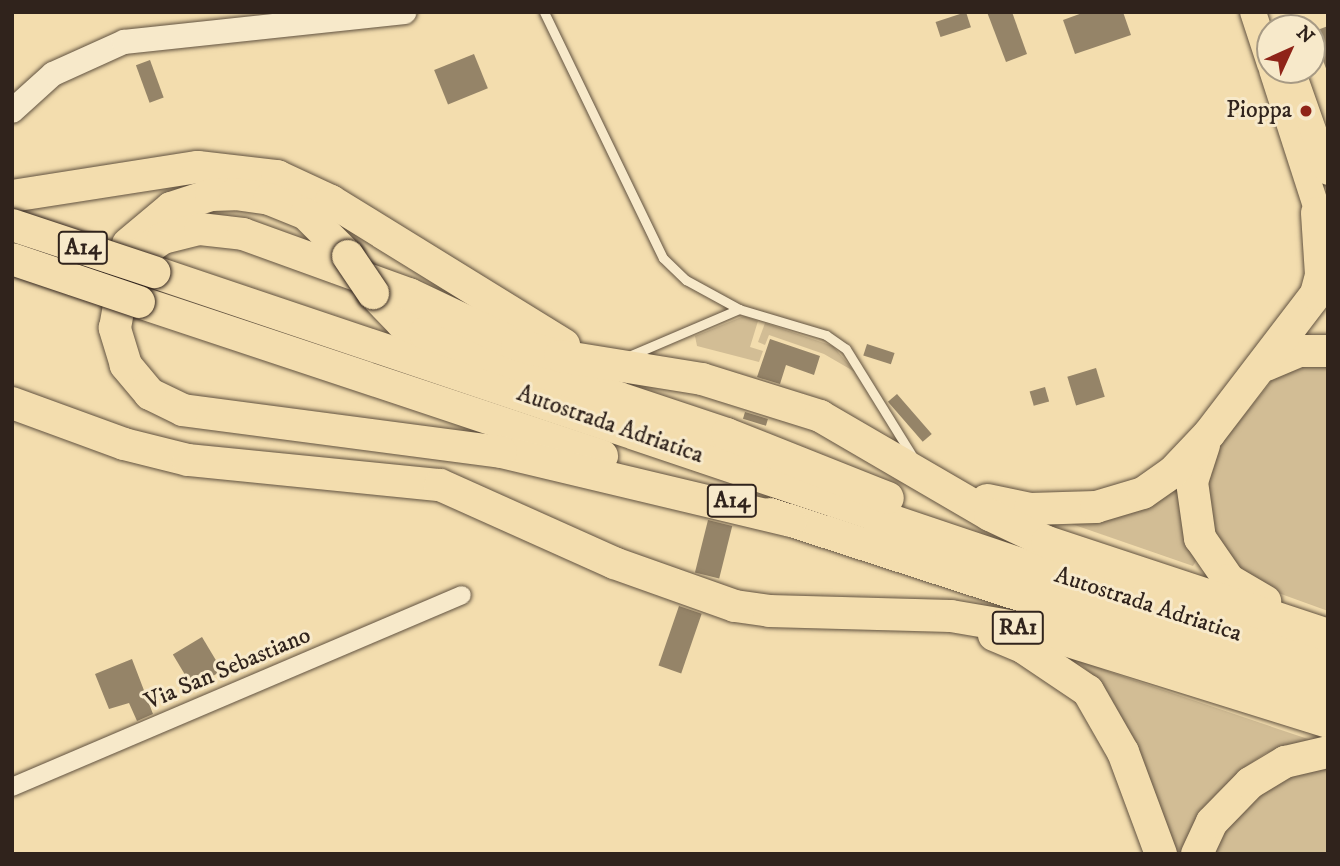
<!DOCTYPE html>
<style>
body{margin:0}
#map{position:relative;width:1340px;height:866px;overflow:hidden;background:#f3ddae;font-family:"IM FELL DW Pica",serif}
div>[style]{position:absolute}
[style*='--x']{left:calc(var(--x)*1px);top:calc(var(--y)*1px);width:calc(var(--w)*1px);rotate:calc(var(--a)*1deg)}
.green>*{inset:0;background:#d2bd95}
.building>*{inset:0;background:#958468;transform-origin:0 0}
.roads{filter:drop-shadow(0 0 2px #615240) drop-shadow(0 0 2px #615240)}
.lane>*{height:9px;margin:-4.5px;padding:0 4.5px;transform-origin:4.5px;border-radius:4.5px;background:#f7e9ca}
.street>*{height:18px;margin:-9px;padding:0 9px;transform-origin:9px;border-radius:9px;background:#f7e9ca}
.secondary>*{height:24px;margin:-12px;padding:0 12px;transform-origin:12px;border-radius:12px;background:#f7e9ca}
.primary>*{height:26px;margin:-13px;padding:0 13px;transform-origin:13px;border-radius:13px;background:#f3ddae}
.highway>*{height:32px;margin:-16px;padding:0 16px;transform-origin:16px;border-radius:16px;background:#f3ddae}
.bridges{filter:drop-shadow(0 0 2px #30231c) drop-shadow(0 0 2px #30231c)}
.highway-bridge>*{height:32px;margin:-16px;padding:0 16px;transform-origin:16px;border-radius:16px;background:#f3ddae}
.dots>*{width:19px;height:19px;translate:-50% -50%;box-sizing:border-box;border:4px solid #f7e9ca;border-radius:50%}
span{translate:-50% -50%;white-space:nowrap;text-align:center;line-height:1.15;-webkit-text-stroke:6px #f7e9ca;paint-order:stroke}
.shield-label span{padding:2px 5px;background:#f7e9ca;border:2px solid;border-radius:5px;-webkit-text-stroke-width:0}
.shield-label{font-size:23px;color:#30231c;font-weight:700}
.poi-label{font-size:24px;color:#30231c}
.right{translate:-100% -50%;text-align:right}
.street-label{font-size:24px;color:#30231c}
.frame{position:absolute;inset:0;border:14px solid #30231c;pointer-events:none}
.north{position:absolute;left:1256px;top:14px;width:70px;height:70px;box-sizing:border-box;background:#f7e9ca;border:2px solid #a79a84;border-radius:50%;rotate:45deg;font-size:19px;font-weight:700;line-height:28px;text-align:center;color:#30231c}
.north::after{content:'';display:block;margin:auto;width:24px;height:32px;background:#8f2418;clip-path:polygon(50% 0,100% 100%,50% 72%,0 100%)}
</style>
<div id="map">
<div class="green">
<i style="clip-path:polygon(744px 316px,758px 321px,750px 347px,763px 351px,759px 362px,697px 346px,695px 336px)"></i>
<i style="clip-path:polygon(765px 323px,833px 346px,855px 372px,824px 354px,769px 335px,765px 345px,758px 342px)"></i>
<i style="clip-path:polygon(1285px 364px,1328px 366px,1328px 611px,1256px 585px,1230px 567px,1210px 531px,1204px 487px,1214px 453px)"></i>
<i style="clip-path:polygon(1180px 475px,1196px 561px,1193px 566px,1066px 522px)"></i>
<i style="clip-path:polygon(1082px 660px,1110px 672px,1311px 740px,1266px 753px,1245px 767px,1211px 803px,1188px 854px,1175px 854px,1132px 736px,1100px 684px,1078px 661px)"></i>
<i style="clip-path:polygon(1328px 764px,1328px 854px,1210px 854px,1242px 806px,1279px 778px)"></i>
</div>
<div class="building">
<i style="left:966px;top:12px;width:16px;height:32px;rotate:72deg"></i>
<i style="clip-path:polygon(987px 12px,1012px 12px,1027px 54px,1006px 62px)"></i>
<i style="clip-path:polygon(1085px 12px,1123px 12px,1131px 35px,1075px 54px,1063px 20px)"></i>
<i style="clip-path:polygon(1328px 26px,1328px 71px,1327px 71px,1312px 32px)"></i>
<i style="left:474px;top:54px;width:37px;height:43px;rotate:68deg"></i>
<i style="left:150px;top:60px;width:40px;height:15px;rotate:70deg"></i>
<i style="clip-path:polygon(770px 339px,820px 356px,814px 375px,786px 365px,780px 384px,757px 377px)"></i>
<i style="left:867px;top:344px;width:29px;height:12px;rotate:18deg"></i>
<i style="left:1096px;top:368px;width:30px;height:30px;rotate:73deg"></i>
<i style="left:1045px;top:387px;width:15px;height:16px;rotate:74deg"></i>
<i style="left:897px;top:394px;width:53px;height:12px;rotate:49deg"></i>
<i style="left:745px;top:412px;width:24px;height:7px;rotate:17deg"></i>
<i style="left:708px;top:520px;width:25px;height:54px;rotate:14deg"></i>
<i style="left:679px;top:606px;width:24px;height:63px;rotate:19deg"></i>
<i style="left:202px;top:637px;width:39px;height:34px;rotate:59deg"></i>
<i style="clip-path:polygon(132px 659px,153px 714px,137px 721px,129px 703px,109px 709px,95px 674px)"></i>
</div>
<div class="roads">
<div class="lane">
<i style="--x:544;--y:12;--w:273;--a:64.2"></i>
<i style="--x:663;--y:258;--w:32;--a:44"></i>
<i style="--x:686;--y:280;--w:60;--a:28.7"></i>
<i style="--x:629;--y:356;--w:120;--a:-23.1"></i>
<i style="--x:739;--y:309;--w:91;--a:16.6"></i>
<i style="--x:826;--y:335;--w:24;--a:35"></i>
<i style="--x:846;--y:349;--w:127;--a:58.2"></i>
</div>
<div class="street">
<i style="--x:12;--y:787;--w:489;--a:-23.1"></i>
</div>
<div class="secondary">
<i style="--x:12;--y:111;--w:55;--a:-42.1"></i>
<i style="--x:53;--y:74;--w:78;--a:-24.3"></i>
<i style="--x:124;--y:42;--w:282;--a:-6.1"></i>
</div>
<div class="primary">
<i style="--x:1253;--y:12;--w:55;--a:71.9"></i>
<i style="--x:1272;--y:70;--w:169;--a:72.1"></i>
<i style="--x:1292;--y:70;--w:108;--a:70.6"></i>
</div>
<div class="highway">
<i style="--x:12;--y:196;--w:188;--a:-8.9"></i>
<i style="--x:198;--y:167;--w:80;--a:6.5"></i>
<i style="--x:277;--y:176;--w:60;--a:24.8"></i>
<i style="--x:331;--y:201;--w:274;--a:31.7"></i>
<i style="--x:128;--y:244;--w:56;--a:-39.9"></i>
<i style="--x:171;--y:208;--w:42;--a:-18"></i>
<i style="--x:211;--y:195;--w:24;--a:-2"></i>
<i style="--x:235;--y:194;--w:34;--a:8"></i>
<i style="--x:269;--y:199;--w:40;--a:22"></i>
<i style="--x:306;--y:214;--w:59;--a:45"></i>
<i style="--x:154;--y:272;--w:968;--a:18.62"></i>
<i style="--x:1071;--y:581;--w:270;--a:17.7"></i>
<i style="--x:373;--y:293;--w:42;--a:46"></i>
<i style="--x:402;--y:323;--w:25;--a:23"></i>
<i style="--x:425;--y:333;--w:318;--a:18.5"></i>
<i style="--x:727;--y:434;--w:173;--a:21.7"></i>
<i style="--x:139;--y:302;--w:488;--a:18.4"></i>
<i style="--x:1266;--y:365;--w:36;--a:-23"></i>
<i style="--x:1299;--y:351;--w:29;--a:0"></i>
<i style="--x:12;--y:403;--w:119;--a:20.1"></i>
<i style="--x:124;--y:444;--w:66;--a:14"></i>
<i style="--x:188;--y:460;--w:253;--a:5.7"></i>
<i style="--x:440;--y:485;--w:191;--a:24.1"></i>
<i style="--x:614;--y:563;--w:128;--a:19.6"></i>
<i style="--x:735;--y:606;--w:34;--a:8"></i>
<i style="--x:769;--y:611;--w:182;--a:1.6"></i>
<i style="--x:951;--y:616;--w:83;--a:9.7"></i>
<i style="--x:1033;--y:630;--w:309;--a:17.3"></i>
<i style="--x:1204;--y:445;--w:39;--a:108"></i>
<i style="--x:1192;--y:482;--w:57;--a:81.9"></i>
<i style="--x:1200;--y:538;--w:51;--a:55.4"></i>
<i style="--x:1229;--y:580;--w:42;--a:30.3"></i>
<i style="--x:987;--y:500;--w:44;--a:11.8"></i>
<i style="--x:1030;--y:509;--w:66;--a:-1.7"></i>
<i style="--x:1096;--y:507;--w:49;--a:-16.6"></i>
<i style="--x:1143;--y:493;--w:35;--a:-35"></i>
<i style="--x:1172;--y:473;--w:54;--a:-46.5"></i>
<i style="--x:1209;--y:434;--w:176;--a:-52.6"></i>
<i style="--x:1316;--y:294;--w:20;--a:-75"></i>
<i style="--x:1321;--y:275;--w:62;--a:-93.7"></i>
<i style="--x:770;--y:514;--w:587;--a:17.97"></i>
<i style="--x:791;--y:521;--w:298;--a:-166.6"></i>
<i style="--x:501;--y:452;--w:321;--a:-172.5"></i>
<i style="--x:183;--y:410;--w:37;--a:-154"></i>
<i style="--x:150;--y:394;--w:38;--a:-130"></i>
<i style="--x:126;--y:365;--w:39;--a:-107"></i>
<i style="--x:115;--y:328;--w:46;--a:-79.9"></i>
<i style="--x:123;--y:283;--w:42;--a:-54.8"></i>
<i style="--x:147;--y:249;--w:19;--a:-35"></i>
<i style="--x:163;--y:238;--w:38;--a:-14"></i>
<i style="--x:200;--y:229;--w:43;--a:6.6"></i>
<i style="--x:243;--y:234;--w:177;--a:19.9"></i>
<i style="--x:409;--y:294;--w:119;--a:25.3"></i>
<i style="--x:517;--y:345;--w:44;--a:14.3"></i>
<i style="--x:560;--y:356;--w:144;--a:9.2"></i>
<i style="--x:702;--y:379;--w:124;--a:17.4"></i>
<i style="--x:820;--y:416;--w:197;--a:30.2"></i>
<i style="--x:990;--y:515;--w:63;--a:25.3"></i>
<i style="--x:1047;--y:542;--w:296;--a:18.3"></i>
<i style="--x:994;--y:635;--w:33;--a:23"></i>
<i style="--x:1024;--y:648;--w:77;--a:33.9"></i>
<i style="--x:1088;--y:691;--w:70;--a:60.2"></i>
<i style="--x:1123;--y:752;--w:109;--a:69.6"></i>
<i style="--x:1197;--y:854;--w:35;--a:-65"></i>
<i style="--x:1212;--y:822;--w:54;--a:-45.7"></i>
<i style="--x:1250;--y:783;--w:41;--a:-31"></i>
<i style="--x:1285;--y:762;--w:44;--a:-13.1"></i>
</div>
</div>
<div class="bridges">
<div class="highway-bridge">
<i style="--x:12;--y:225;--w:150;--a:18.3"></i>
<i style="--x:348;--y:256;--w:45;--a:56"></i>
<i style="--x:12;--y:259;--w:134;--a:18.7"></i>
</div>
</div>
<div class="dots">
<i style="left:1306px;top:111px;background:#8f2418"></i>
</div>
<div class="shield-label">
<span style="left:83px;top:248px">A14</span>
<span style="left:732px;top:501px">A14</span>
<span style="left:1018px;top:628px">RA1</span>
</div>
<div class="poi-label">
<span class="right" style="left:1292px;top:111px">Pioppa</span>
</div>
<div class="street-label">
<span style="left:610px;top:425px;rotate:19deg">Autostrada Adriatica</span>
<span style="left:1148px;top:605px;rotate:18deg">Autostrada Adriatica</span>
<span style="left:228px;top:669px;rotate:-23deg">Via San Sebastiano</span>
</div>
<div class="frame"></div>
<div class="north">N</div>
</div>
